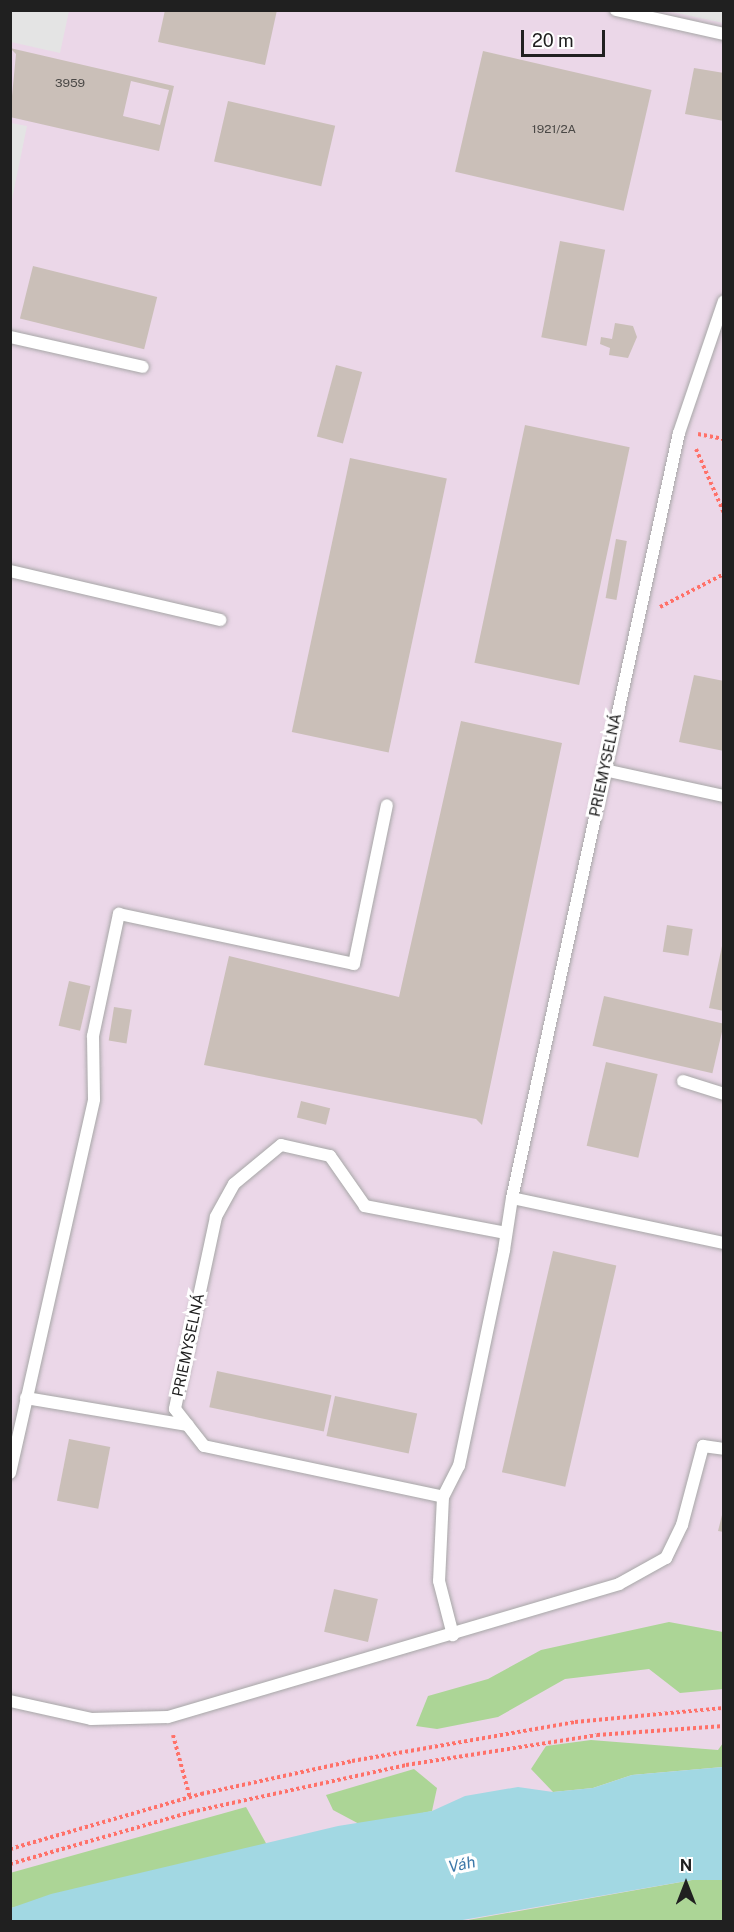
<!DOCTYPE html>
<meta charset="utf-8">
<style>
body{margin:0}
#map{position:relative;width:734px;height:1932px;overflow:hidden;background:#f1ede6;font-family:"Public Sans",sans-serif}
div>[style]{position:absolute}
[style*='--x']{left:calc(var(--x)*1px);top:calc(var(--y)*1px);width:calc(var(--w)*1px);rotate:calc(var(--a)*1deg)}
.industrial>*{inset:0;background:#ebd7e8;transform-origin:0 0}
.forest>*{inset:0;background:#acd596}
.parking>*{inset:0;background:#e4e4e4}
.water>*{inset:0;background:#a2d8e3}
.building>*{inset:0;background:#cabfb8;transform-origin:0 0}
.path>*{height:4px;margin-top:-2px;transform-origin:0;background:repeating-linear-gradient(90deg,#ff7169 0 3px,transparent 0 6px)}
.roads{filter:drop-shadow(0 0 2px #a7a7a7) drop-shadow(0 0 2px #a7a7a7)}
.lane>*{height:12px;margin:-6px;padding:0 6px;transform-origin:6px;border-radius:6px;background:#fff}
span{translate:-50% -50%;white-space:nowrap;text-align:center;line-height:1.15;-webkit-text-stroke:6px #fff;paint-order:stroke}
.number-label{font-size:12px;color:#4a4846}
.number-label span{-webkit-text-stroke-width:0}
.street-label{font-size:15px;color:#202020}
.water-label{font-size:16px;color:#3d78a9;font-style:italic}
.frame{position:absolute;inset:0;border:12px solid #202020;pointer-events:none}
.north{position:absolute;left:656px;top:1854px;width:60px;height:60px;-webkit-text-stroke:4px #fff;paint-order:stroke;rotate:0deg;font-size:16px;font-weight:700;line-height:24px;text-align:center;color:#202020}
.north::after{content:'';display:block;margin:auto;width:21px;height:27px;background:#202020;clip-path:polygon(50% 0,100% 100%,50% 72%,0 100%)}
.scale{position:absolute;left:521px;top:30px;width:84px;height:27px;box-sizing:border-box;border:3px solid #202020;border-top:0;padding-left:8px;font-size:18px;line-height:21px;white-space:nowrap;color:#202020;-webkit-text-stroke:4px #fff;paint-order:stroke}
</style>
<div id="map">
<div class="industrial">
<i style="left:11px;top:11px;width:712px;height:1910px"></i>
</div>
<div class="forest">
<i style="clip-path:polygon(669px 1622px,723px 1632px,723px 1689px,680px 1693px,649px 1669px,565px 1679px,498px 1717px,437px 1729px,416px 1726px,428px 1696px,488px 1679px,541px 1650px)"></i>
<i style="clip-path:polygon(591px 1740px,718px 1750px,723px 1743px,723px 1767px,632px 1775px,593px 1788px,553px 1792px,531px 1769px,546px 1746px)"></i>
<i style="clip-path:polygon(414px 1769px,437px 1788px,432px 1811px,363px 1826px,333px 1810px,326px 1795px)"></i>
<i style="clip-path:polygon(246px 1807px,267px 1845px,11px 1908px,10px 1873px)"></i>
<i style="clip-path:polygon(692px 1880px,723px 1880px,723px 1921px,457px 1922px)"></i>
</div>
<div class="parking">
<i style="clip-path:polygon(11px 10px,69px 11px,60px 53px,11px 42px)"></i>
<i style="clip-path:polygon(667px 11px,723px 11px,723px 23px)"></i>
<i style="clip-path:polygon(11px 123px,27px 126px,11px 204px,10px 123px)"></i>
</div>
<div class="water">
<i style="clip-path:polygon(723px 1767px,723px 1880px,692px 1880px,457px 1921px,11px 1921px,11px 1908px,51px 1894px,338px 1826px,432px 1811px,465px 1796px,518px 1787px,553px 1792px,593px 1788px,632px 1775px)"></i>
</div>
<div class="building">
<i style="clip-path:polygon(165px 10px,277px 10px,265px 65px,158px 42px)"></i>
<i style="clip-path:polygon(evenodd,10px 48px,174px 86px,159px 151px,10px 117px,16px 54px,10px 48px,131px 81px,169px 90px,160px 125px,123px 116px,131px 81px)"></i>
<i style="left:483px;top:51px;width:173px;height:124px;rotate:13deg"></i>
<i style="clip-path:polygon(694px 68px,724px 73px,724px 121px,685px 114px)"></i>
<i style="left:228px;top:101px;width:110px;height:62px;rotate:13deg"></i>
<i style="left:560px;top:241px;width:46px;height:98px;rotate:11deg"></i>
<i style="left:33px;top:266px;width:128px;height:54px;rotate:14deg"></i>
<i style="clip-path:polygon(615px 323px,633px 326px,637px 337px,628px 358px,609px 355px,610px 348px,600px 344px,601px 337px,612px 339px)"></i>
<i style="left:336px;top:365px;width:27px;height:74px;rotate:15deg"></i>
<i style="left:525px;top:425px;width:107px;height:243px;rotate:12deg"></i>
<i style="left:350px;top:458px;width:99px;height:280px;rotate:12deg"></i>
<i style="left:616px;top:539px;width:11px;height:60px;rotate:10deg"></i>
<i style="clip-path:polygon(694px 675px,724px 681px,724px 751px,679px 742px)"></i>
<i style="clip-path:polygon(461px 721px,562px 743px,482px 1125px,476px 1119px,204px 1065px,229px 956px,399px 997px)"></i>
<i style="left:667px;top:925px;width:26px;height:27px;rotate:9deg"></i>
<i style="clip-path:polygon(722px 946px,724px 946px,724px 1011px,709px 1008px)"></i>
<i style="left:69px;top:981px;width:22px;height:46px;rotate:13deg"></i>
<i style="left:604px;top:996px;width:123px;height:51px;rotate:13deg"></i>
<i style="left:114px;top:1007px;width:18px;height:34px;rotate:9deg"></i>
<i style="left:606px;top:1062px;width:53px;height:86px;rotate:13deg"></i>
<i style="left:301px;top:1101px;width:30px;height:17px;rotate:14deg"></i>
<i style="left:553px;top:1251px;width:65px;height:227px;rotate:13deg"></i>
<i style="left:217px;top:1371px;width:117px;height:37px;rotate:12deg"></i>
<i style="left:335px;top:1396px;width:84px;height:41px;rotate:12deg"></i>
<i style="left:69px;top:1439px;width:42px;height:63px;rotate:11deg"></i>
<i style="clip-path:polygon(723px 1511px,724px 1512px,724px 1532px,718px 1531px)"></i>
<i style="left:334px;top:1589px;width:45px;height:44px;rotate:13deg"></i>
</div>
<div class="path">
<i style="--x:698;--y:434;--w:26;--a:11"></i>
<i style="--x:696;--y:449;--w:70;--a:66.4"></i>
<i style="--x:660;--y:607;--w:72;--a:-27.3"></i>
<i style="--x:173;--y:1735;--w:65;--a:74.9"></i>
<i style="--x:10;--y:1849;--w:199;--a:-16.1"></i>
<i style="--x:201;--y:1794;--w:155;--a:-12.3"></i>
<i style="--x:352;--y:1761;--w:226;--a:-9.9"></i>
<i style="--x:575;--y:1722;--w:150;--a:-5.4"></i>
<i style="--x:10;--y:1864;--w:188;--a:-16"></i>
<i style="--x:191;--y:1812;--w:220;--a:-12.3"></i>
<i style="--x:406;--y:1765;--w:193;--a:-8.9"></i>
<i style="--x:597;--y:1735;--w:127;--a:-4.1"></i>
</div>
<div class="roads">
<div class="lane">
<i style="--x:616;--y:10;--w:111;--a:12.5"></i>
<i style="--x:10;--y:337;--w:136;--a:12.7"></i>
<i style="--x:10;--y:571;--w:216;--a:13.1"></i>
<i style="--x:604;--y:770;--w:123;--a:12.2"></i>
<i style="--x:683;--y:1081;--w:43;--a:17.6"></i>
<i style="--x:512;--y:1198;--w:217;--a:12"></i>
<i style="--x:506;--y:1233;--w:144;--a:-169.2"></i>
<i style="--x:365;--y:1206;--w:61;--a:-125"></i>
<i style="--x:330;--y:1156;--w:50;--a:-167.3"></i>
<i style="--x:281;--y:1145;--w:61;--a:140.3"></i>
<i style="--x:234;--y:1184;--w:38;--a:119"></i>
<i style="--x:216;--y:1217;--w:196;--a:102.1"></i>
<i style="--x:175;--y:1409;--w:47;--a:51.9"></i>
<i style="--x:204;--y:1446;--w:244;--a:12"></i>
<i style="--x:443;--y:1497;--w:35;--a:-63"></i>
<i style="--x:459;--y:1466;--w:221;--a:-78.2"></i>
<i style="--x:504;--y:1250;--w:53;--a:-81.3"></i>
<i style="--x:512;--y:1198;--w:783;--a:-77.69"></i>
<i style="--x:679;--y:433;--w:139;--a:-71.2"></i>
<i style="--x:26;--y:1398;--w:164;--a:9.5"></i>
<i style="--x:10;--y:1473;--w:383;--a:-77.3"></i>
<i style="--x:94;--y:1099;--w:63;--a:-90.9"></i>
<i style="--x:93;--y:1036;--w:125;--a:-78"></i>
<i style="--x:119;--y:914;--w:240;--a:12"></i>
<i style="--x:354;--y:964;--w:162;--a:-78.3"></i>
<i style="--x:443;--y:1497;--w:84;--a:92.7"></i>
<i style="--x:439;--y:1581;--w:56;--a:75.5"></i>
<i style="--x:10;--y:1701;--w:83;--a:12.5"></i>
<i style="--x:91;--y:1719;--w:77;--a:-1.5"></i>
<i style="--x:168;--y:1717;--w:470;--a:-16.4"></i>
<i style="--x:619;--y:1584;--w:54;--a:-29"></i>
<i style="--x:666;--y:1558;--w:37;--a:-64"></i>
<i style="--x:682;--y:1525;--w:82;--a:-75.1"></i>
<i style="--x:703;--y:1446;--w:21;--a:8"></i>
</div>
</div>
<div class="number-label">
<span style="left:70px;top:84px">3959</span>
<span style="left:554px;top:130px">1921/2A</span>
</div>
<div class="street-label">
<span style="left:605px;top:765px;rotate:-78deg">PRIEMYSELNÁ</span>
<span style="left:188px;top:1345px;rotate:-78deg">PRIEMYSELNÁ</span>
</div>
<div class="water-label">
<span style="left:462px;top:1865px;rotate:-12deg">Váh</span>
</div>
<div class="frame"></div>
<div class="north">N</div>
<div class="scale">20 m</div>
</div>
